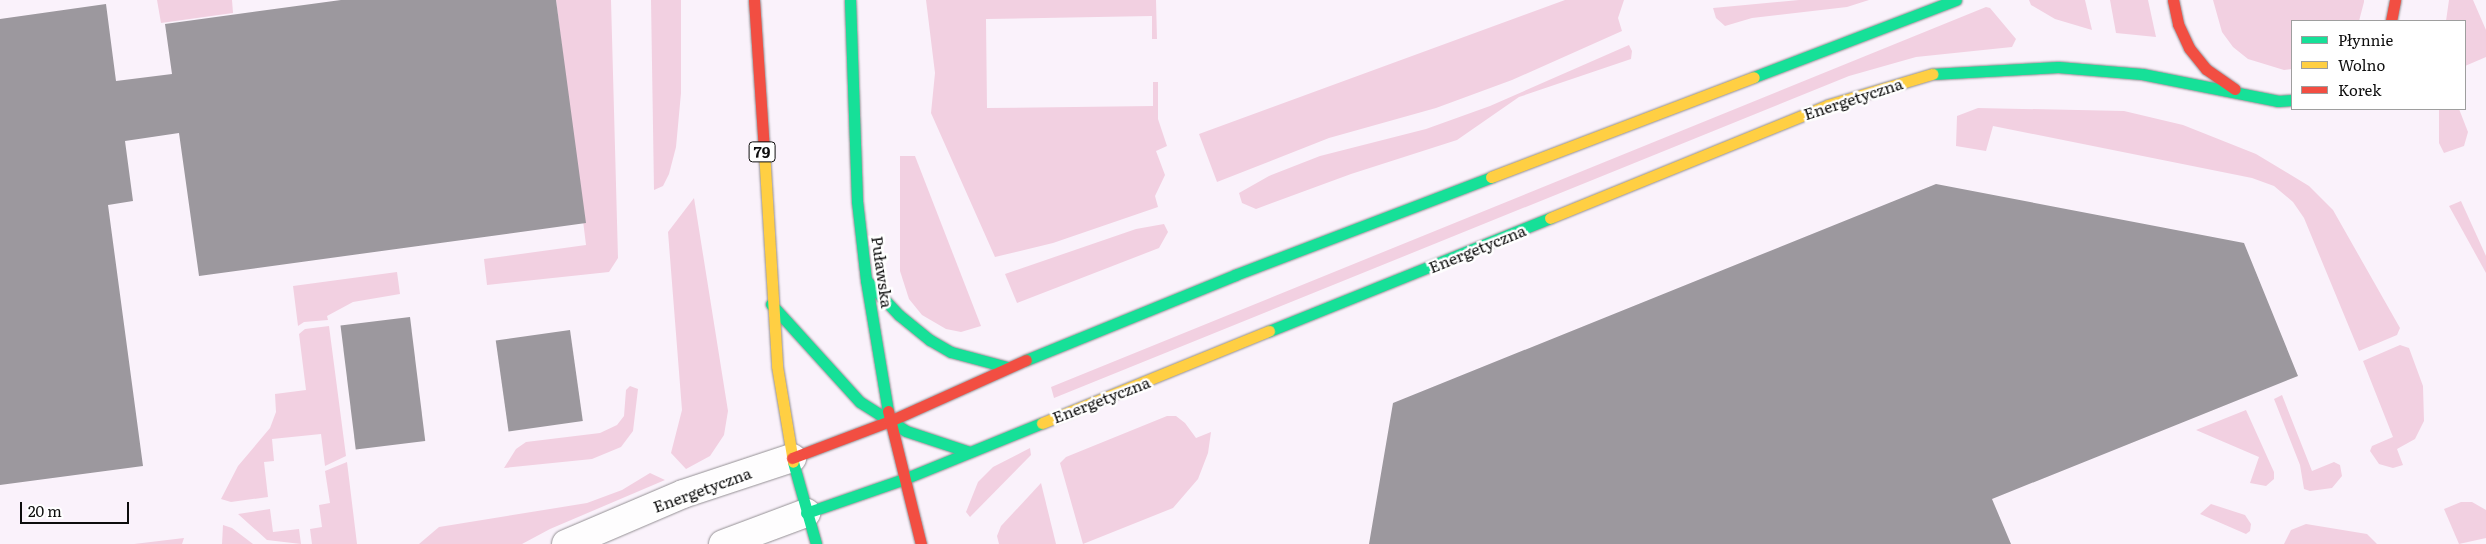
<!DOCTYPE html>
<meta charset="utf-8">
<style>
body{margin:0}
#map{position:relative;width:2486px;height:544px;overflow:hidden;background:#faf2fb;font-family:Literata,serif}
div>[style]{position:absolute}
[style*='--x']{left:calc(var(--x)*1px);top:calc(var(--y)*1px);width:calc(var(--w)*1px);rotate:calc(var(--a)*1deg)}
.green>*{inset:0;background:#f2d0e1}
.building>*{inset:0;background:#9c989e;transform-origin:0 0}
.roads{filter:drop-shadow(0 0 1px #949094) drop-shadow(0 0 1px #949094)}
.street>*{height:28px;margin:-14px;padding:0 14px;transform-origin:14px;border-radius:14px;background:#fefdfe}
.fast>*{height:11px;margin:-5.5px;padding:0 5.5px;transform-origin:5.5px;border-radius:5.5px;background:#16e098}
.slow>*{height:11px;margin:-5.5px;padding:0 5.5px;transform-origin:5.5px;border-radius:5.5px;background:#ffcf43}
.jam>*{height:11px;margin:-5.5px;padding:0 5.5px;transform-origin:5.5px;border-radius:5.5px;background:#f24e42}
span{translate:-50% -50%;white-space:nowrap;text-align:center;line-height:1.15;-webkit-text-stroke:5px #fff;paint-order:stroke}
.shield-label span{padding:1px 4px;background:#fff;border:1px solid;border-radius:4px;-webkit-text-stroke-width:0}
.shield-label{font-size:15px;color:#0d0d0d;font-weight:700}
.street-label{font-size:16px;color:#0d0d0d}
.legend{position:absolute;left:2291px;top:20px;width:175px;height:90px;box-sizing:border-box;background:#fff;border:1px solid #9e9e9e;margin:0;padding:6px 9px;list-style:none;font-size:15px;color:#0d0d0d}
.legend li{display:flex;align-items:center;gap:10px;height:25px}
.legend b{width:25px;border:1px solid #9e9e9e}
.scale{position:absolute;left:20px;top:502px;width:109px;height:22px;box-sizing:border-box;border:2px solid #0d0d0d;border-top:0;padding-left:6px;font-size:15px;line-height:18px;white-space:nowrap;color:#0d0d0d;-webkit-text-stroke:4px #fff;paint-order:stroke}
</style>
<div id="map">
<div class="green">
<i style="clip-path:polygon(157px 0,232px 0,233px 13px,161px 23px)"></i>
<i style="clip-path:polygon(556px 0,611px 0,618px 258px,609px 272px,487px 285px,484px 259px,586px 245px)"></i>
<i style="clip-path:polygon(651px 0,681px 0,681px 93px,676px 147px,669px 174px,663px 186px,654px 190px)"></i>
<i style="clip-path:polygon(926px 0,1156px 0,1157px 39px,1152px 39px,1152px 16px,986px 19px,987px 108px,1153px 106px,1153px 82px,1158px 82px,1158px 119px,1167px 146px,1156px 151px,1165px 175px,1155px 196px,1158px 207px,1053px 243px,995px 257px,931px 113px,935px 73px)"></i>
<i style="clip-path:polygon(1565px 0,1624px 0,1618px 18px,1622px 31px,1512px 80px,1436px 108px,1329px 138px,1217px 182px,1199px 134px)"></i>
<i style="clip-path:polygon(1799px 0,1869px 0,1847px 7px,1752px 18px,1725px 26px,1716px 18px,1713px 8px)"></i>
<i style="clip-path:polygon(2029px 0,2085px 0,2092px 30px,2055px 19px,2031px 5px)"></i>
<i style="clip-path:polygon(2110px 0,2148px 0,2156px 37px,2116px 33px)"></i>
<i style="clip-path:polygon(2213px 0,2364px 0,2364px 2px,2359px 21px,2292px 21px,2292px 69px,2284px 70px,2248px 59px,2233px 47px,2222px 32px)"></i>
<i style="clip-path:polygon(2449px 0,2473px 0,2486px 30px,2486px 57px,2465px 66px,2465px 21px,2446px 21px)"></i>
<i style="clip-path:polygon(1986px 7px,1990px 8px,2016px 39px,2012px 47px,1916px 57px,1849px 76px,1054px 398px,1051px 387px)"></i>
<i style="clip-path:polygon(1629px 45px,1632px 51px,1631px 59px,1519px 97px,1457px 140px,1351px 174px,1256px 209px,1242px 203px,1239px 193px,1269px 176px,1320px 156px,1426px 129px,1490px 106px)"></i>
<i style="clip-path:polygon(1978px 108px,2124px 111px,2183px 125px,2256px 154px,2309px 186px,2333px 210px,2400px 328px,2397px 335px,2359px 351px,2304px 218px,2293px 202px,2274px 186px,2252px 178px,1993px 126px,1986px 151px,1956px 146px,1957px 116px)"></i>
<i style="clip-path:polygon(2439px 109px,2459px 109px,2468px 132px,2464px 146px,2444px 153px,2439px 143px)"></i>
<i style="clip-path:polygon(900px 156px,915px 156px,981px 326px,961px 332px,946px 329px,922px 315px,909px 299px,900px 271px)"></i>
<i style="clip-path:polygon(694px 198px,728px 411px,724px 435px,710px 456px,686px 469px,671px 453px,682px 410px,668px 232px)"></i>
<i style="clip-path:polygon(2461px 201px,2486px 256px,2486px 273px,2449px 206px)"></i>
<i style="clip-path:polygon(1164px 224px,1168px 232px,1159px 248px,1017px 303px,1005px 274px,1136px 229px)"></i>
<i style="clip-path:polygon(397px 272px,400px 294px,353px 302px,327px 316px,328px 320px,304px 322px,298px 326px,293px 286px)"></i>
<i style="clip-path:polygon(329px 326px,346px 456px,325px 466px,321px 434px,272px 439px,274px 461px,264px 462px,268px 497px,231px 502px,221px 499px,238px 466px,270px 428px,276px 412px,275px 394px,306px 390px,299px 334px,305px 329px)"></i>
<i style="clip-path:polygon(2400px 345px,2409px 348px,2423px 386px,2424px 421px,2415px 439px,2397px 449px,2403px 465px,2393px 468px,2379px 464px,2370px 451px,2372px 446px,2393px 437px,2363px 361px)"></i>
<i style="clip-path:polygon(630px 386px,638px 389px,633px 431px,621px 447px,592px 459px,504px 468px,516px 449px,526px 442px,600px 433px,617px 425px,624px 416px,626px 390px)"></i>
<i style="clip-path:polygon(2282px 395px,2312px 471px,2334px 462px,2340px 465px,2342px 476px,2332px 488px,2310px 491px,2304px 489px,2300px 465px,2274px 399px)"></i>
<i style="clip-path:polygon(2246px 410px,2274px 472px,2274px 479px,2266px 486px,2250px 483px,2259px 457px,2196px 430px)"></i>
<i style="clip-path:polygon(1167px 416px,1176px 416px,1185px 423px,1196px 438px,1211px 432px,1208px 453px,1198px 479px,1173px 508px,1083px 544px,1060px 463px,1066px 457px)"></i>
<i style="clip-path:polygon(1030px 448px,1031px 455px,970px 517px,966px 512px,978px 482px,993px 467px)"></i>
<i style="clip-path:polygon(347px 462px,357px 544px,312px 544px,310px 529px,322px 527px,319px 505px,330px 503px,325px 471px)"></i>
<i style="clip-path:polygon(650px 473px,665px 480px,550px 529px,522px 544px,419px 544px,439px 527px,587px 503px,622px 490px)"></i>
<i style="clip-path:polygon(1041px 483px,1056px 544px,999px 544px,997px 536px,1001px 526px)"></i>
<i style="clip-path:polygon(2461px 502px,2472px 502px,2486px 510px,2486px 538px,2459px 544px,2444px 509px)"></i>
<i style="clip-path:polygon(2211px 504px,2245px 515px,2251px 524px,2250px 531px,2246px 534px,2200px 514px)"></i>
<i style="clip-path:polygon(270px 509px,273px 532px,299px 529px,301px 544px,267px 540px,238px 514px)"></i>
<i style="clip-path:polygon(2306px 524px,2367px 534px,2377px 544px,2284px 544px,2291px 530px)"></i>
<i style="clip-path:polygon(223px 525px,232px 528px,253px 544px,222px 544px)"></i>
<i style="clip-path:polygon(184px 538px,182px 544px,134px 544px)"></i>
</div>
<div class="building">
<i style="clip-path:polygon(341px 0,556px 0,586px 223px,199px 276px,179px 133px,125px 141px,133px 201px,108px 205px,143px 466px,0 485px,0 19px,106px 4px,116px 81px,172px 74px,165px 24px)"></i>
<i style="clip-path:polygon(1936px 184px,2244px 243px,2298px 376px,1992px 499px,2011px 544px,1369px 544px,1393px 403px)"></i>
<i style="left:410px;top:317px;width:125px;height:70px;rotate:83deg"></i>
<i style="left:570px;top:330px;width:92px;height:75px;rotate:82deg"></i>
</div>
<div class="roads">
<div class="street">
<i style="--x:566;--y:544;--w:127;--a:-23.1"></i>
<i style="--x:683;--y:494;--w:115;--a:-18.3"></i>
<i style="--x:723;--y:544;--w:89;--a:-20.5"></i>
</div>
<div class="fast">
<i style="--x:850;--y:0;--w:201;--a:88"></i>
<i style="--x:857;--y:201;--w:80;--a:83.5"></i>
<i style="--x:866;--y:280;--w:133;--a:80.5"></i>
<i style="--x:1932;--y:74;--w:126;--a:-3.2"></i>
<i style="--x:2058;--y:67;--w:84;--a:4.8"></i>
<i style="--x:2142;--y:74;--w:139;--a:11.2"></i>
<i style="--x:2278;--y:101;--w:14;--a:-4"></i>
<i style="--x:1754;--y:77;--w:216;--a:-20.9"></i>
<i style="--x:866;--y:280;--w:48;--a:46.7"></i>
<i style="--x:899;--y:315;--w:40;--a:39"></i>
<i style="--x:930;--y:340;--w:24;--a:30"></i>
<i style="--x:951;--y:352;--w:58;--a:15"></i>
<i style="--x:771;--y:304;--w:132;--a:47.8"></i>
<i style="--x:860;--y:402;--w:54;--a:32.2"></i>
<i style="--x:906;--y:431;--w:66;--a:18.4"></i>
<i style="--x:1269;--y:331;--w:303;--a:-21.9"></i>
<i style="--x:1026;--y:360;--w:226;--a:-22.1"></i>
<i style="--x:1235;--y:275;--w:274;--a:-20.9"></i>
<i style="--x:793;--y:462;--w:85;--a:74.3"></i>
<i style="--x:806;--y:513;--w:104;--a:-19.1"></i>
<i style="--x:904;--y:479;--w:149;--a:-22.1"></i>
</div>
<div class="slow">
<i style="--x:764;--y:151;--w:215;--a:86.5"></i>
<i style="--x:777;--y:366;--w:97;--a:80.5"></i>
<i style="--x:1491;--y:177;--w:281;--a:-20.8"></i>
<i style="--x:1550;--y:218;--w:300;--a:-22.1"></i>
<i style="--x:1828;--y:105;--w:109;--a:-16.6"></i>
<i style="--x:1042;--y:423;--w:245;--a:-22.1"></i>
</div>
<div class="jam">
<i style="--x:754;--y:0;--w:151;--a:86.2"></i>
<i style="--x:2173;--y:0;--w:25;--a:78"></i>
<i style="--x:2178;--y:24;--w:26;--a:65"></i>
<i style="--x:2189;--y:48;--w:27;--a:51"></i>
<i style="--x:2206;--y:69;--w:35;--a:35"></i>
<i style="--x:2391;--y:21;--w:21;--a:-79"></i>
<i style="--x:888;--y:411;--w:137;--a:76.1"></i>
<i style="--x:792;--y:458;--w:105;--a:-20.7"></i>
<i style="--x:890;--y:421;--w:149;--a:-24.2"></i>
</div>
</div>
<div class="shield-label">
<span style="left:762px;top:152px">79</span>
</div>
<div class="street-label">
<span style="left:1853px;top:98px;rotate:-18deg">Energetyczna</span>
<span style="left:1477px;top:248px;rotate:-22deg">Energetyczna</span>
<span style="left:883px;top:272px;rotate:82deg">Puławska</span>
<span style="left:1101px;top:399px;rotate:-21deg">Energetyczna</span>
<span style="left:702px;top:489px;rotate:-20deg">Energetyczna</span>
</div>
<ul class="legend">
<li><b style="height:6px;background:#16e098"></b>Płynnie</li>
<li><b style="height:6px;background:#ffcf43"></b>Wolno</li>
<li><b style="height:6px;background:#f24e42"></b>Korek</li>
</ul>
<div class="scale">20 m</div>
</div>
